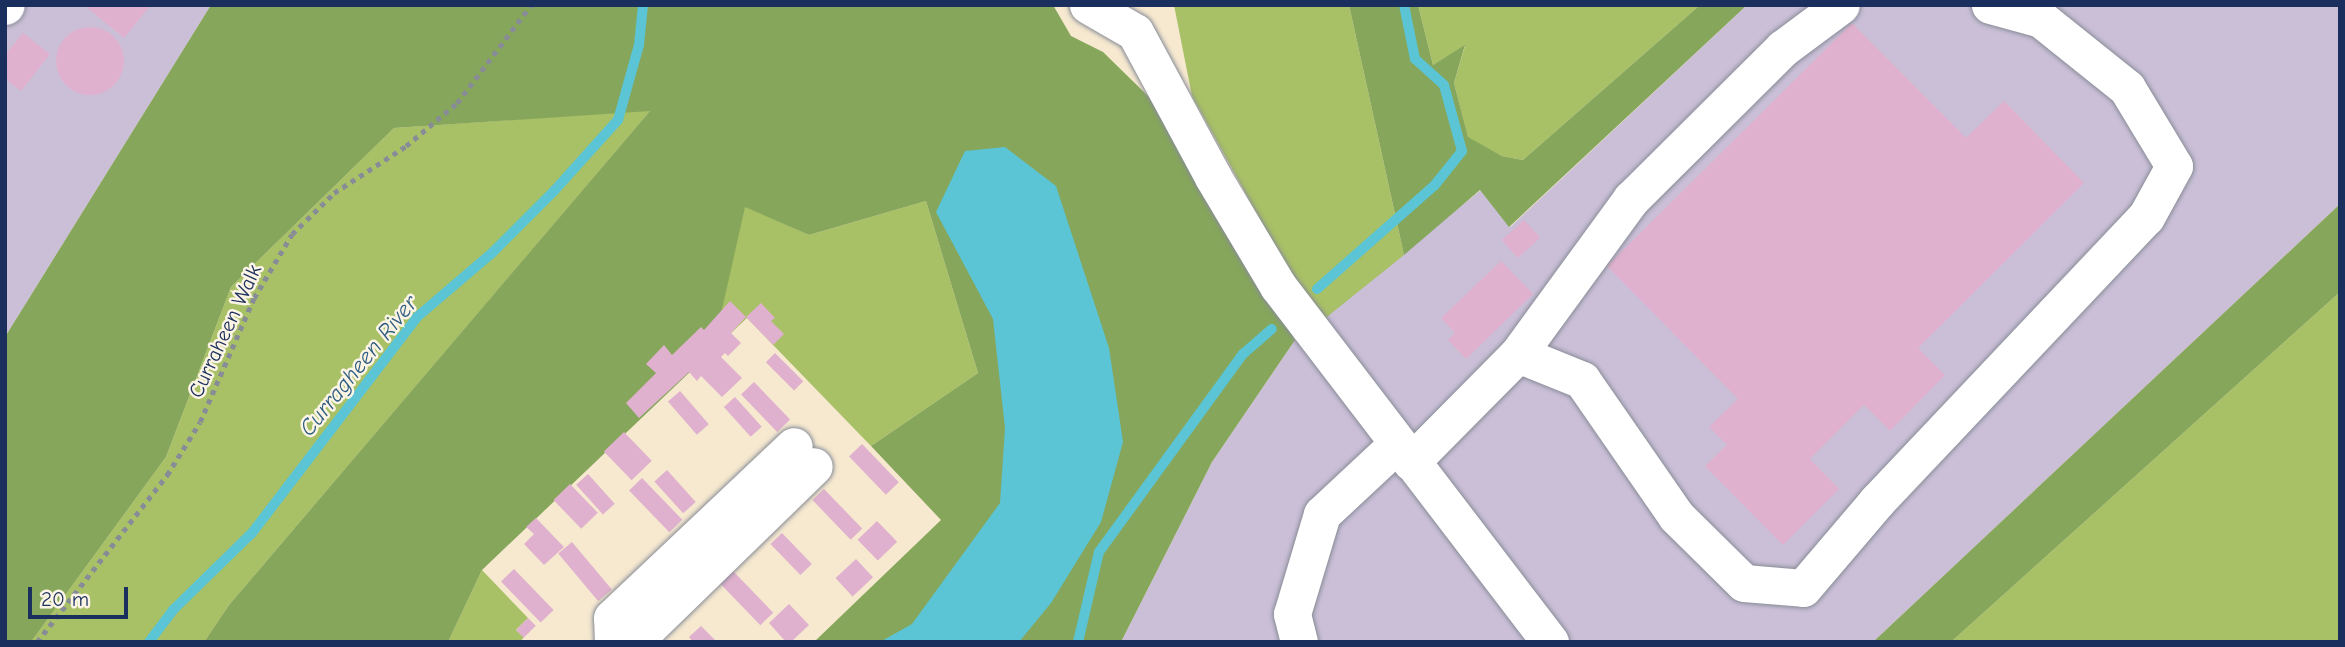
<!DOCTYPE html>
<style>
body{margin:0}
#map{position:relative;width:2345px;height:647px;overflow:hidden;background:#f6e9d0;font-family:"Comic Neue",sans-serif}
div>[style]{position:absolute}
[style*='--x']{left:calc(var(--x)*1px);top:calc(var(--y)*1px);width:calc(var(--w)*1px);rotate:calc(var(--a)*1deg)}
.industrial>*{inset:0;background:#cabfd7}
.green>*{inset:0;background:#a8c066}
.forest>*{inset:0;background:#86a65b}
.water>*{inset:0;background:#5bc5d6}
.stream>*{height:10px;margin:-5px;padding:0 5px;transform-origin:5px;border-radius:5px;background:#5bc5d6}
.building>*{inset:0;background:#e0b1ce;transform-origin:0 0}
.round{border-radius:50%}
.path>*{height:4.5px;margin-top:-2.25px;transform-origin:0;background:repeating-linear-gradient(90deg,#888c97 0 5px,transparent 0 10px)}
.roads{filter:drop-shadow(0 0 2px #888c97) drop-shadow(0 0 2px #888c97)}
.minor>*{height:37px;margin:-18.5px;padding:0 18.5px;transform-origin:18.5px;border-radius:18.5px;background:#fff}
span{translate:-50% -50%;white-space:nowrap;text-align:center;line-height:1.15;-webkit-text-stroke:5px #fcf5e5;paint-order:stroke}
.street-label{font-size:21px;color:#1b2f5e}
.water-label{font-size:23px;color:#2e5c82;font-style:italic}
.frame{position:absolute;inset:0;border:7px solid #1b2f5e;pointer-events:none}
.scale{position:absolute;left:28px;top:587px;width:100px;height:32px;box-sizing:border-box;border:4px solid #1b2f5e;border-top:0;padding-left:9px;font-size:21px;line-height:24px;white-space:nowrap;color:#1b2f5e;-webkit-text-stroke:5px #fcf5e5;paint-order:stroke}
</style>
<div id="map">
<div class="industrial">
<i style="clip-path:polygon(5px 5px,211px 5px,5px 337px)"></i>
<i style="clip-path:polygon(1747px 5px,2340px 5px,2340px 204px,1873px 642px,1121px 642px,1212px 462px,1295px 340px,1481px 190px,1510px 227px)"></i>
</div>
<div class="green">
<i style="clip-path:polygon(1174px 5px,1349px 5px,1404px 255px,1323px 320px,1293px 279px,1192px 96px)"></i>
<i style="clip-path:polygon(1418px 5px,1700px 5px,1523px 160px,1502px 156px,1468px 138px,1454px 83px,1465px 46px,1433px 65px)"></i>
<i style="clip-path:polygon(651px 110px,229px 605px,204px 642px,31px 642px,166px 457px,231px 287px,394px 128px)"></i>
<i style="clip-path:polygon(926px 201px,978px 373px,871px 446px,747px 318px,713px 350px,744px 206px,809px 235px)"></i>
<i style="clip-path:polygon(2340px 292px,2340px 642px,1951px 642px)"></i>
<i style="clip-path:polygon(482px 570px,528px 618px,516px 630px,524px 637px,520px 642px,448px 642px)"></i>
</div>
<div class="forest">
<i style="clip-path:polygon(211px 5px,1053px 5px,1071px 36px,1103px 52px,1148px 96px,1295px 340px,1212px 462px,1121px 642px,814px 642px,941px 520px,871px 446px,978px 373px,926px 201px,809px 235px,745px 207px,713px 350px,482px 570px,448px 642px,204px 642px,229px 605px,650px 111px,394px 128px,231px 287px,166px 457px,31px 642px,5px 642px,5px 337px)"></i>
<i style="clip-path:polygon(1349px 5px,1418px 5px,1433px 65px,1465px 45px,1454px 83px,1468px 137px,1502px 156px,1523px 160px,1700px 5px,1747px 5px,1509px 227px,1480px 190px,1404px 255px)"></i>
<i style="clip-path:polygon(2340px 204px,2340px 292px,1951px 642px,1873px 642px)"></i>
</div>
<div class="water">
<i style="clip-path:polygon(1005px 147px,1056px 186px,1109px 348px,1123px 442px,1101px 522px,1051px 603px,1019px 642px,880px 642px,912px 624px,1000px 503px,1005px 428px,993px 319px,936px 212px,965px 151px)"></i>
</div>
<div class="stream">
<i style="--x:1317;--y:289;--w:156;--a:-41.4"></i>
<i style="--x:1434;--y:186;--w:45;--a:-51.3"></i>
<i style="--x:1462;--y:151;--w:68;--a:-105.3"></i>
<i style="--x:1444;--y:85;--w:39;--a:-138"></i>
<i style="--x:1415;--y:59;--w:55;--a:-101.5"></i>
<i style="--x:149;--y:642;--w:40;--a:-53"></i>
<i style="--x:173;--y:610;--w:110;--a:-44.3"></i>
<i style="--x:252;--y:533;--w:272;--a:-52.6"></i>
<i style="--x:417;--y:317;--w:99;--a:-40.5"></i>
<i style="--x:492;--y:253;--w:88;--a:-45"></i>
<i style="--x:554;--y:191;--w:96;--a:-48"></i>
<i style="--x:618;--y:120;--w:78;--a:-74.4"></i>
<i style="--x:639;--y:45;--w:40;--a:-84.3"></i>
<i style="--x:1078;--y:642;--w:92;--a:-76.9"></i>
<i style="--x:1099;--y:552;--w:245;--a:-54"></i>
<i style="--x:1243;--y:354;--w:38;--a:-41"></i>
</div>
<div class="building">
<i style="clip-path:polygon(84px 5px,151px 5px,124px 38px)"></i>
<i style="clip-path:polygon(1852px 23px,1966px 138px,2004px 101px,2084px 183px,1918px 348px,1945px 375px,1890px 431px,1864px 405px,1810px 459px,1839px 489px,1783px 545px,1705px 466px,1727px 445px,1709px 427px,1738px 399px,1607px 266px)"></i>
<i class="round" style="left:56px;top:27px;width:68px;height:68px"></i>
<i style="clip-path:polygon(23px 33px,50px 54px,21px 91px,5px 79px,5px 55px)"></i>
<i style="left:1524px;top:220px;width:24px;height:30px;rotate:48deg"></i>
<i style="clip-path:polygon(1501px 261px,1533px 294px,1466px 359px,1448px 340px,1455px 333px,1441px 318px)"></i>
<i style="clip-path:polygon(730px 301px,746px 317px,761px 303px,775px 318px,771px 321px,784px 334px,773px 345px,746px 317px,731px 333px,741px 343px,728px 356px,725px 353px,721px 357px,742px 378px,722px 397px,701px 376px,697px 381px,689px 372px,639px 418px,626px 403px,656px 373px,646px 364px,664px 345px,672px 355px,701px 327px,704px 330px)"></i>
<i style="left:775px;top:353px;width:40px;height:13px;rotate:45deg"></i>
<i style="left:754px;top:382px;width:52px;height:18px;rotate:46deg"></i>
<i style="left:680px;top:391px;width:44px;height:16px;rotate:49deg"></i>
<i style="left:735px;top:397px;width:40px;height:15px;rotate:48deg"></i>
<i style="left:624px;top:432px;width:40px;height:28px;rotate:46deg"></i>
<i style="left:862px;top:444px;width:53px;height:18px;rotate:46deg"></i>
<i style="left:667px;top:470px;width:43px;height:17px;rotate:48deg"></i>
<i style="left:588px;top:474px;width:40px;height:16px;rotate:48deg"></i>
<i style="left:642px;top:478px;width:58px;height:18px;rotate:46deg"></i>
<i style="left:570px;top:484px;width:40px;height:23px;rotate:46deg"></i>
<i style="left:824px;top:489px;width:55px;height:16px;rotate:46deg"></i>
<i style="clip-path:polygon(536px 518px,564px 547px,544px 565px,524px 544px,534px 534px,526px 527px)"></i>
<i style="left:877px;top:521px;width:29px;height:27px;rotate:46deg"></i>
<i style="left:782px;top:533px;width:43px;height:16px;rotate:46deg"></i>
<i style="left:572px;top:542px;width:62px;height:18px;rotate:50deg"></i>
<i style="left:856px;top:559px;width:25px;height:28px;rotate:47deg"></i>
<i style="left:514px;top:569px;width:57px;height:18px;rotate:46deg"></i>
<i style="left:733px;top:571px;width:58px;height:18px;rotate:46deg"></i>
<i style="clip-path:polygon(789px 604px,809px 625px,791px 642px,786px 642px,769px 623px)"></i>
<i style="left:528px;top:618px;width:11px;height:17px;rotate:45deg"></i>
<i style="clip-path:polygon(701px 626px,717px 642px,693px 642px,689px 637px)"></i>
</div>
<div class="path">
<i style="--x:37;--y:642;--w:212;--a:-52.1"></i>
<i style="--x:167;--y:475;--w:62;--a:-58.1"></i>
<i style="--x:200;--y:422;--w:135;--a:-66.5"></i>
<i style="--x:254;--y:298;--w:74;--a:-59.3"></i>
<i style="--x:292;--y:234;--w:59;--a:-44.3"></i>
<i style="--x:334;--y:193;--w:86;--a:-33.1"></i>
<i style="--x:406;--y:146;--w:67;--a:-40.1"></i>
<i style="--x:457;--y:103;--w:123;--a:-52.9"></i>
</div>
<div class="roads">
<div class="minor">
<i style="--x:1088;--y:5;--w:54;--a:29.9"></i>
<i style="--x:1135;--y:32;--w:165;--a:61.7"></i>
<i style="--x:1213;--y:177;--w:127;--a:59.2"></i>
<i style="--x:1278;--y:286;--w:448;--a:52.6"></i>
<i style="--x:5;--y:6;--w:1;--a:-45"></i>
<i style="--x:1518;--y:354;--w:69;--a:22.1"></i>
<i style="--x:1582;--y:380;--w:165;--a:55.3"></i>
<i style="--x:1676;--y:516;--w:95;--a:44.6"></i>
<i style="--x:1744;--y:583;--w:59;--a:4.8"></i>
<i style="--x:1803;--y:588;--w:114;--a:-49.6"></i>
<i style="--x:1877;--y:501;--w:391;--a:-46.6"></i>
<i style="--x:2146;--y:217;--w:58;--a:-61.2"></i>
<i style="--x:2174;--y:166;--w:91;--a:-121.1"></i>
<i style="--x:2127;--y:88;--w:110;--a:-141.3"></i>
<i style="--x:2041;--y:19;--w:53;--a:-164.6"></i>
<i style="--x:1411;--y:462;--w:152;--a:-45.3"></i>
<i style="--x:1518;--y:354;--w:192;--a:-53.9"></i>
<i style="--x:1631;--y:199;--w:214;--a:-44.8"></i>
<i style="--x:1783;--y:48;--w:72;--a:-36.6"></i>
<i style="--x:613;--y:642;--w:24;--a:-92"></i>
<i style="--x:612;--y:618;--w:250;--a:-43.4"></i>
<i style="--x:633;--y:642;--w:252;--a:-44.2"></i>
<i style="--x:1299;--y:642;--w:29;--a:-104"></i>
<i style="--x:1292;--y:614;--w:104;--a:-73.3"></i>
<i style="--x:1322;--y:514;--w:103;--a:-43"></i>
</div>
</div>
<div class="street-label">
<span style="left:225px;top:331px;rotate:-65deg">Curraheen Walk</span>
</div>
<div class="water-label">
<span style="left:359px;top:366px;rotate:-51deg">Curragheen River</span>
</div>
<div class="frame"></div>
<div class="scale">20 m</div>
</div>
